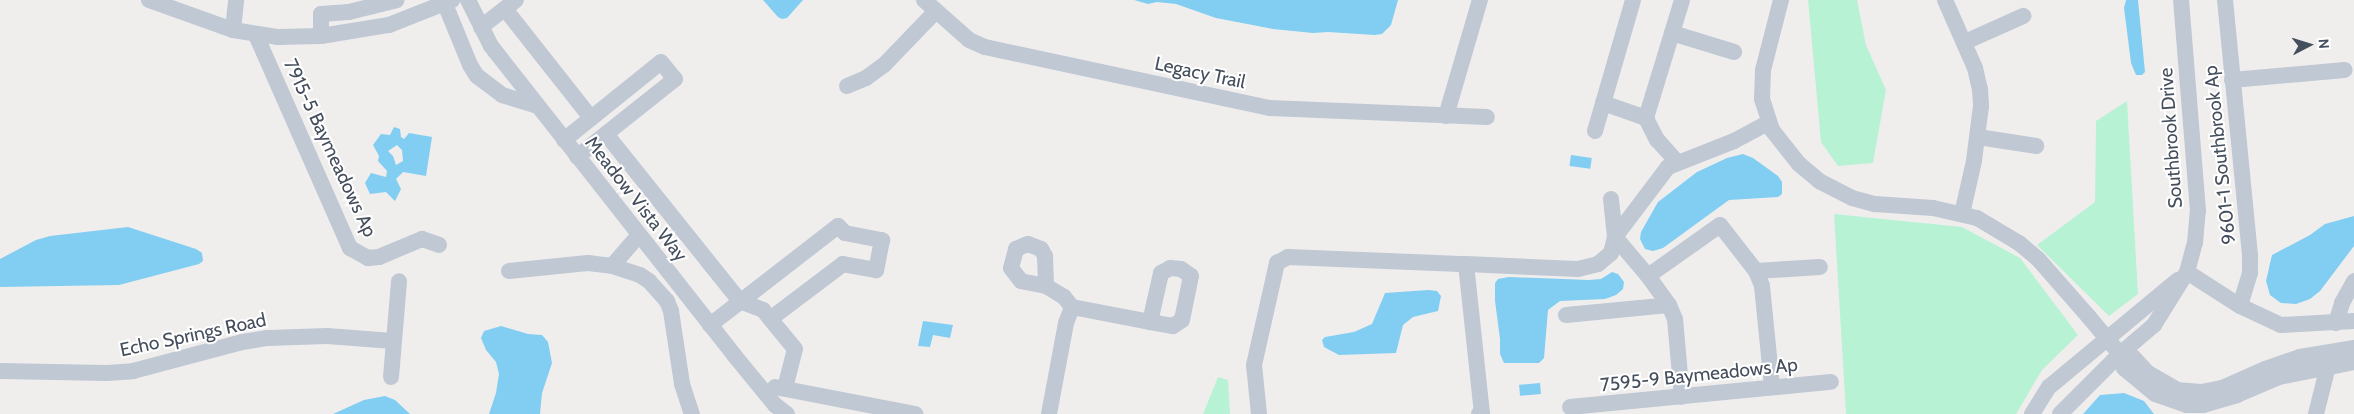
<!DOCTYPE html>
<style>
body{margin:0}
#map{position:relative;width:2354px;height:414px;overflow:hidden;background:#f0eeed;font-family:Cabin,sans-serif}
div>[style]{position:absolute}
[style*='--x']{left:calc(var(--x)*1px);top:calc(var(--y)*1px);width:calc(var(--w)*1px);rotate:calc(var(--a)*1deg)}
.green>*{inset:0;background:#b8f2d5}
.water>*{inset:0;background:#82cdf2;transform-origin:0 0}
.minor>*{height:16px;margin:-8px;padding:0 8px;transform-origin:8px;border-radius:8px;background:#c0c8d4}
span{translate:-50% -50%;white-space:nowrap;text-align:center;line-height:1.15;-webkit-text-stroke:4px #fff;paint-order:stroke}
.street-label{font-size:19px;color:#444e5c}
.north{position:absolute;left:2284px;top:20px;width:50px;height:50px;-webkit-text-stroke:4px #fff;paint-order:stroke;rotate:85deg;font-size:14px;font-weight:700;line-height:20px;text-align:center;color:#444e5c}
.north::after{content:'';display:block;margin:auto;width:18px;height:22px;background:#444e5c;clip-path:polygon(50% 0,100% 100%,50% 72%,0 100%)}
</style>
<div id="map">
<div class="green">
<i style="clip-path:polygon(1808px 0,1857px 0,1866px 45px,1886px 90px,1873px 163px,1838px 166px,1821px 142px)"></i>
<i style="clip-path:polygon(2127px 101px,2138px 294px,2109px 316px,2037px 245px,2095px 202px,2096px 121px)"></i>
<i style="clip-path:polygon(1834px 214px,1962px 227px,2020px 258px,2078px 335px,2042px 370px,2016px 414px,1846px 414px)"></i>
<i style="clip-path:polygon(1218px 377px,1228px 380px,1230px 414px,1203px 414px)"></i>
</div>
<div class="water">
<i style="clip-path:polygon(763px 0,803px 0,787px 18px,782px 19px,778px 17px)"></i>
<i style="clip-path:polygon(1134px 0,1398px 0,1391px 25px,1382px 34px,1375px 35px,1328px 32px,1313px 33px,1273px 29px,1216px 18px,1176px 4px,1157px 2px,1148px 4px)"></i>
<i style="clip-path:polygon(2126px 0,2138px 0,2145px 72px,2142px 75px,2136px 75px,2131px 63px,2124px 8px)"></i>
<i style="clip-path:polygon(evenodd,394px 127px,400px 129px,401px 137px,404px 139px,409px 133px,432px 137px,426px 176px,403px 172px,396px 179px,401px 189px,395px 201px,386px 192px,370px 194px,365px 183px,371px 173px,386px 177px,387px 171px,378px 161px,379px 156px,373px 145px,381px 134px,390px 135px,394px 127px,397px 145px,402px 150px,403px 161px,396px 165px,393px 156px,388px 151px,397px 145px)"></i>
<i style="clip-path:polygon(1743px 154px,1753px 158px,1778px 176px,1782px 182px,1782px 194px,1778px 197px,1729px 200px,1663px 248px,1653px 251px,1645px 249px,1640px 239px,1641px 232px,1658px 202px,1697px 172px,1727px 158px)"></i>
<i style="left:1571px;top:155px;width:21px;height:11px;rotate:8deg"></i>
<i style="clip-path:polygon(2354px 216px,2354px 246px,2320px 291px,2310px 299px,2296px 304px,2281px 303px,2270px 295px,2266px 281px,2272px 255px,2310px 235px,2325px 224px)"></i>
<i style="clip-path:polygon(128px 227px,196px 249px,202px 253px,203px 261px,199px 264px,119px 285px,0 287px,0 259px,36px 240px,50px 236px)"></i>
<i style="clip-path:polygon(1612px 272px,1618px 274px,1624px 282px,1623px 289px,1616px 295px,1605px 299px,1560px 301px,1548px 310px,1544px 358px,1539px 363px,1504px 363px,1500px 354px,1500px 339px,1495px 301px,1495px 283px,1498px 279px,1509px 277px,1589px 280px,1601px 279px)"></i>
<i style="clip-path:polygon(1428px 290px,1437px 291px,1441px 296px,1438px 311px,1413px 317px,1403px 325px,1396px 353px,1339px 355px,1324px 347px,1322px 340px,1325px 337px,1354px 332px,1372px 324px,1385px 293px)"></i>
<i style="clip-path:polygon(923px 321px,953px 325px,950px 338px,933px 335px,930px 347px,918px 346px)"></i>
<i style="clip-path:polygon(501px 326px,528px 334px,542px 335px,548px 342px,552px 363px,542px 393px,540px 414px,489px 414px,496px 393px,499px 374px,496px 362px,486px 350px,481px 338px,484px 331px)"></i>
<i style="left:1540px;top:383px;width:11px;height:21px;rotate:85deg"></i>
<i style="clip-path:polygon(2124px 393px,2144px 401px,2154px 414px,2083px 414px,2100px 395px)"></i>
<i style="clip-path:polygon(385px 396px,395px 400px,410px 414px,333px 414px,364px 400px)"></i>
</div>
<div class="minor">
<i style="--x:149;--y:0;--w:89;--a:19.7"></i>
<i style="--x:233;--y:30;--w:46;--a:8.8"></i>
<i style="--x:278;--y:37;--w:43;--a:-1.3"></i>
<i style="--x:321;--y:36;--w:69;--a:-9.2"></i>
<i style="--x:389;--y:25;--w:68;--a:-21.6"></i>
<i style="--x:468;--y:0;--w:51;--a:63.4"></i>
<i style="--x:491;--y:46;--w:393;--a:51.8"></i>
<i style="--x:734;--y:355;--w:65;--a:50.6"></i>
<i style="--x:775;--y:405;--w:15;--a:37"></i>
<i style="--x:924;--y:0;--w:60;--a:41.6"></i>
<i style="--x:969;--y:40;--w:17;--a:24"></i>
<i style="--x:985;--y:47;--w:291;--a:12.1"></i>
<i style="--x:1270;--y:108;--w:217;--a:2.4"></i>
<i style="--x:1781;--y:0;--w:72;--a:104.4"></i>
<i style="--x:1763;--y:70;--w:29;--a:92"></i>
<i style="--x:1762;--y:99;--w:33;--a:72"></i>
<i style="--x:1772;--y:130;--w:43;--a:51.5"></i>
<i style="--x:1799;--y:164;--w:26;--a:40"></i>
<i style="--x:1819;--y:181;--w:37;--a:27"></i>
<i style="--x:1852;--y:198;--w:24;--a:15"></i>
<i style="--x:1875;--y:204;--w:58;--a:3.9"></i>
<i style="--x:1933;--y:208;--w:45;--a:12.8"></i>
<i style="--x:1977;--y:218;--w:49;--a:30.8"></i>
<i style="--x:2019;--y:243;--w:25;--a:40"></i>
<i style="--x:2038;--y:259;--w:76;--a:48.7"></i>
<i style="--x:2088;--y:316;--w:50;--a:49.9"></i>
<i style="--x:2120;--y:354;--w:15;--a:74"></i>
<i style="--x:2124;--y:368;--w:40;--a:40"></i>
<i style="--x:2155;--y:394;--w:34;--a:19"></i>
<i style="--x:2187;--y:405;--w:16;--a:0"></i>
<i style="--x:2203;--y:405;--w:35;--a:-16"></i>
<i style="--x:2237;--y:395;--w:46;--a:-23.2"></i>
<i style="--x:2279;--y:377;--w:76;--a:-11.3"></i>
<i style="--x:1945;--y:0;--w:74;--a:66.2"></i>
<i style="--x:1975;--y:68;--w:23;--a:77"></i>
<i style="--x:1980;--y:90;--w:16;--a:86"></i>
<i style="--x:1981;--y:106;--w:55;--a:97.3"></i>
<i style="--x:1974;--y:161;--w:54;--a:102.8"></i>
<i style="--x:2225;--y:0;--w:258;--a:84.4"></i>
<i style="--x:2250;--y:257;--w:16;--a:90"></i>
<i style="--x:2250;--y:273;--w:34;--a:107"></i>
<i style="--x:445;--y:4;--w:66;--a:67.7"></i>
<i style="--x:470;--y:65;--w:13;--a:58"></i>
<i style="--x:477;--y:76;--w:31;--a:37"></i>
<i style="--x:502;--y:95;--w:37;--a:17"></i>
<i style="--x:505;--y:9;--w:139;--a:51.7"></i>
<i style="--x:481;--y:27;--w:44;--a:-37.6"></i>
<i style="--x:233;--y:30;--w:30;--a:-84"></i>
<i style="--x:1672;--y:33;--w:65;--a:17"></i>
<i style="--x:256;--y:35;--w:233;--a:66.2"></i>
<i style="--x:350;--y:248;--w:21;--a:29"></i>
<i style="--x:368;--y:258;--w:11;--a:-5"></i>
<i style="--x:379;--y:257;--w:47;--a:-22.7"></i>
<i style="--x:422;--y:239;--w:18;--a:19"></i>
<i style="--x:321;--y:36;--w:22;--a:-90"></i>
<i style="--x:321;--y:14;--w:28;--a:-4"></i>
<i style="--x:349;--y:12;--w:49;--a:-14"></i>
<i style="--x:1965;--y:42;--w:64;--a:-24.1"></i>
<i style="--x:2232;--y:80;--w:113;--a:-5.1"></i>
<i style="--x:847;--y:86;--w:21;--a:-23"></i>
<i style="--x:866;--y:78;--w:22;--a:-36"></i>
<i style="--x:884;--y:65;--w:75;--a:-46.1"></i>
<i style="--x:1603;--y:103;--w:46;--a:19.2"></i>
<i style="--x:1446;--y:116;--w:121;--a:-73.7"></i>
<i style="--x:1595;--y:131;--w:136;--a:-73.8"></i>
<i style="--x:606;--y:134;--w:214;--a:51.3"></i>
<i style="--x:740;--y:301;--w:25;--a:21"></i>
<i style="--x:763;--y:310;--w:50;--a:50.6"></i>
<i style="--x:795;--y:349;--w:40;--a:104.4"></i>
<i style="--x:1978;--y:137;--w:59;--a:8.8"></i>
<i style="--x:564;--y:140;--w:124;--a:-38.8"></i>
<i style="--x:661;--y:62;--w:22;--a:51"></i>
<i style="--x:675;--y:79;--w:125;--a:141.5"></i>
<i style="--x:1678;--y:163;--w:31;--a:-132"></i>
<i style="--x:1657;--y:140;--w:25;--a:-117"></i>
<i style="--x:1646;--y:118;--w:123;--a:-73"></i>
<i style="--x:1611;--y:199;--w:38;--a:84"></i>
<i style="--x:1615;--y:237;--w:51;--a:49.8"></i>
<i style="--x:1648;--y:276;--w:36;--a:54"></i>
<i style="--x:1669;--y:305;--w:15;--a:67"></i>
<i style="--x:1675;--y:319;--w:78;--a:84.9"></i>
<i style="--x:1028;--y:244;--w:14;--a:21"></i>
<i style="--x:1041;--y:249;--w:8;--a:60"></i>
<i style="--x:1045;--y:256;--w:30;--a:88"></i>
<i style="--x:1046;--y:286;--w:25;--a:-169"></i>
<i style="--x:1021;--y:281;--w:16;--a:-128"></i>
<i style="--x:1011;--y:268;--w:20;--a:-75"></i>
<i style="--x:1016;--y:249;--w:13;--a:-23"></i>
<i style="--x:1466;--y:264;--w:112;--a:2.6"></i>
<i style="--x:1578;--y:269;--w:21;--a:-14"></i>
<i style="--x:1598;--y:264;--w:17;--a:-40"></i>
<i style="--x:1611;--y:253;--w:16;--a:-76"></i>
<i style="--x:1615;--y:237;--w:88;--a:-52.9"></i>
<i style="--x:1668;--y:167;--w:71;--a:-21.5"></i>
<i style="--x:1734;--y:141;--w:38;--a:-28"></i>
<i style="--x:612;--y:266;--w:41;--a:-48.9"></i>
<i style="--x:1170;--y:268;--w:11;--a:5"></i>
<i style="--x:1181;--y:269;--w:12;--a:35"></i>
<i style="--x:1191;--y:276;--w:45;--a:101.6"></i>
<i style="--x:1182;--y:320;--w:11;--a:146"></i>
<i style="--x:1173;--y:326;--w:23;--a:-170"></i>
<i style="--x:1150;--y:322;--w:50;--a:-77.3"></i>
<i style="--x:1161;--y:273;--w:10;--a:-29"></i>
<i style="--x:509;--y:271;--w:79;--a:-5.8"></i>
<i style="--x:588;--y:263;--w:24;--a:7"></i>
<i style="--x:612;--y:266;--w:29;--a:18"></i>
<i style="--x:640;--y:275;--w:11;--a:34"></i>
<i style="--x:649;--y:281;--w:27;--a:48"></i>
<i style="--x:667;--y:301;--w:11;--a:68"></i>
<i style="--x:671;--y:311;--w:74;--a:81.4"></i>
<i style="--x:682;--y:384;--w:32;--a:72"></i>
<i style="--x:1756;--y:271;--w:64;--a:-3.6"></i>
<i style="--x:2187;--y:272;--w:63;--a:32.7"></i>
<i style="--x:2240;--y:306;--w:45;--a:24.9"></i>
<i style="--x:2281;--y:325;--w:73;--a:-3.1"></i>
<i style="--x:1648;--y:276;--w:88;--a:-35.3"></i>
<i style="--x:1720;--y:225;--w:58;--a:52"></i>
<i style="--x:1756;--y:271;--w:16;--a:68"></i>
<i style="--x:1762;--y:286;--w:101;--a:84.3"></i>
<i style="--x:1046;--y:286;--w:21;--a:31"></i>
<i style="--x:1064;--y:297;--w:13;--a:51"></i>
<i style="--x:1072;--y:307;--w:79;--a:10.9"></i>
<i style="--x:1566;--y:315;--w:103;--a:-5.5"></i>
<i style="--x:2336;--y:323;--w:21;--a:-73"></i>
<i style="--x:2342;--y:303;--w:25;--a:-61"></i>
<i style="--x:710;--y:325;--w:162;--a:-37.7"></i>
<i style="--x:838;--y:226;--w:10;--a:45"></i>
<i style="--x:845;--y:233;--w:38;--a:11"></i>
<i style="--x:882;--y:240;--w:31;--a:101"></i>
<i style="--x:876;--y:270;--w:34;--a:-170"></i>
<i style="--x:843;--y:264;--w:91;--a:143"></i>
<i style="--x:2120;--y:354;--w:13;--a:13"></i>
<i style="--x:2133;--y:357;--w:22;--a:47"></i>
<i style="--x:2148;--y:373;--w:34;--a:30"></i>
<i style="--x:2177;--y:390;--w:24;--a:5"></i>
<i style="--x:2201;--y:392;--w:21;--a:-11"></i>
<i style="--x:2222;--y:388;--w:47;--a:-23.8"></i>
<i style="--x:2265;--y:369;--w:37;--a:-19"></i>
<i style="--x:2300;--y:357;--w:55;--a:-9.5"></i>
<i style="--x:0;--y:371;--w:107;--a:1.1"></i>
<i style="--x:107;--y:373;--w:26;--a:-4"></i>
<i style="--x:133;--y:371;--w:113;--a:-14.9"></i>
<i style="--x:242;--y:342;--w:26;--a:-9"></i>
<i style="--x:268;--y:338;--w:59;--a:-1.9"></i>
<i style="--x:327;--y:336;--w:66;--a:4.3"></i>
<i style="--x:391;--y:377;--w:96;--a:-85.2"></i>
<i style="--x:775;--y:387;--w:143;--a:10.9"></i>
<i style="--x:1570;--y:407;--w:262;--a:-5.5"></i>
<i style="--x:1049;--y:414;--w:93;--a:-79.4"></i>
<i style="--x:1066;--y:323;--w:17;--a:-69"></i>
<i style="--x:1259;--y:414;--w:49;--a:-95.8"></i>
<i style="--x:1254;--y:365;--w:105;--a:-77.3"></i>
<i style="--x:1277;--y:263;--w:13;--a:-29"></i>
<i style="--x:1288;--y:257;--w:178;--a:2.3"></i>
<i style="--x:1466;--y:264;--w:151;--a:83.9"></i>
<i style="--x:1482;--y:414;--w:3;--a:180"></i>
<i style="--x:2032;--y:414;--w:32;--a:-58"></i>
<i style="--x:2049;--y:387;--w:168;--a:-39.7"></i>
<i style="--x:2060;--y:414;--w:85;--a:-45"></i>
<i style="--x:2120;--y:354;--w:45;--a:-40.5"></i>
<i style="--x:2154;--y:325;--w:62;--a:-58.1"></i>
<i style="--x:2187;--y:272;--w:30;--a:-75"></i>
<i style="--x:2195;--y:243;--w:32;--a:-85"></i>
<i style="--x:2198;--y:211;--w:212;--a:-94.6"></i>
<i style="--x:2316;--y:414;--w:58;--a:-76"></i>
</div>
<div class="street-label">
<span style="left:1200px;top:73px;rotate:12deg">Legacy Trail</span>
<span style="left:2171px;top:138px;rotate:-94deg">Southbrook Drive</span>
<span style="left:330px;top:148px;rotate:65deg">7915-5 Baymeadows Ap</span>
<span style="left:2220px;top:155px;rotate:-96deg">9601-1 Southbrook Ap</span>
<span style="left:636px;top:199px;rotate:52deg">Meadow Vista Way</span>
<span style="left:193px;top:335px;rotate:-12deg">Echo Springs Road</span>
<span style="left:1699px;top:375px;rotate:-6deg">7595-9 Baymeadows Ap</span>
</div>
<div class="north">N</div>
</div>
